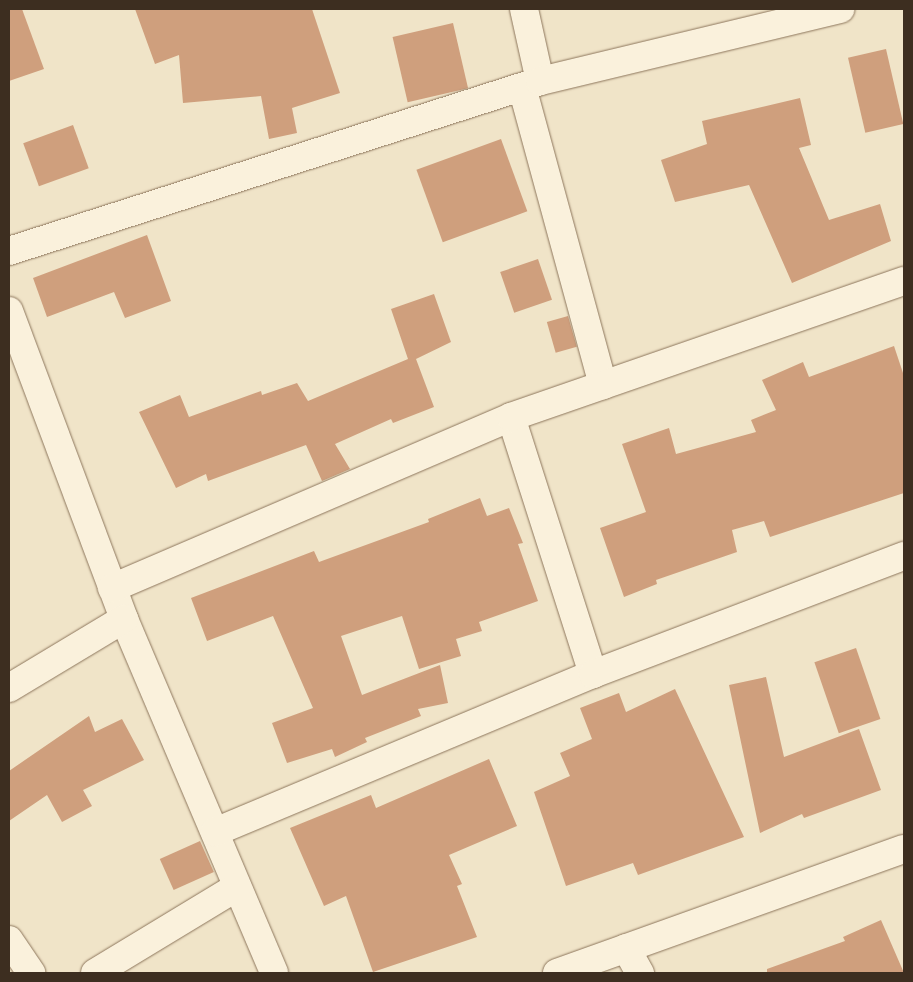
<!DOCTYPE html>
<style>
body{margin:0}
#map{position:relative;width:913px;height:982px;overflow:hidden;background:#f0e4c8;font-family:"Playfair Display",serif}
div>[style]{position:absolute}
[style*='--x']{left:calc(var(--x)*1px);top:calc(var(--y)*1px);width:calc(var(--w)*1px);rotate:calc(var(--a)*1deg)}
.building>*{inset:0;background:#cf9f7d;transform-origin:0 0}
.roads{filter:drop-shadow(0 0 1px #8d765c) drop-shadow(0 0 1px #8d765c)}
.minor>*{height:28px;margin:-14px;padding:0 14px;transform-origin:14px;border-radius:14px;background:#faf1dc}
span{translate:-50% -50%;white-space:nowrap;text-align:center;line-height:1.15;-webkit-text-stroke:5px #f7eed8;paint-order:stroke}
.frame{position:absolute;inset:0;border:10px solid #3d2e20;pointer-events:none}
</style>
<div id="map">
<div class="building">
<i style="clip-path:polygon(9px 9px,22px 9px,44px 69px,9px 81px)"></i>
<i style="clip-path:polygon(135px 9px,312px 9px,340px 93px,292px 108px,297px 133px,269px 139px,261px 96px,183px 103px,179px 55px,155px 64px)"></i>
<i style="left:453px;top:23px;width:67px;height:62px;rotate:77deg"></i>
<i style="left:886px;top:49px;width:77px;height:39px;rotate:77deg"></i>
<i style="clip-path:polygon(800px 98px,811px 145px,799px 148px,829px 220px,880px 204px,891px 241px,792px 283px,749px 185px,675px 202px,661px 160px,707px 144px,702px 121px)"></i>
<i style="left:73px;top:125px;width:46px;height:53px;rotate:70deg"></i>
<i style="left:501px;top:139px;width:77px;height:90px;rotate:70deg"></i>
<i style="clip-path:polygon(147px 235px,171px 301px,125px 318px,114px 292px,47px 317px,33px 278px)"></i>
<i style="left:538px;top:259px;width:43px;height:40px;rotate:71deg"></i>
<i style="clip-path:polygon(434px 294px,451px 342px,416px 359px,434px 407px,393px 423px,391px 419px,335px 444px,350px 469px,322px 481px,306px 445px,208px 481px,206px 474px,176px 488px,139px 412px,180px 395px,189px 417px,261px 391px,262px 395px,297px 383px,308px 401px,408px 359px,391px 309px)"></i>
<i style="left:568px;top:316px;width:32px;height:22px;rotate:74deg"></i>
<i style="clip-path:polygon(894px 346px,904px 376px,904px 493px,770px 537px,764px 521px,732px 530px,737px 552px,656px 580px,657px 584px,624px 597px,600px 528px,646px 512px,622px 444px,669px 428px,676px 454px,756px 432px,751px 420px,776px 410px,762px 380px,803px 362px,809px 377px)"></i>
<i style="clip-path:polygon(480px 498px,487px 516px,509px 508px,523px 543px,518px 544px,538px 601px,479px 622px,482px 631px,456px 639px,461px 656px,419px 669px,402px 616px,341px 636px,362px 695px,440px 665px,448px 703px,418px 709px,421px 716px,365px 738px,367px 742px,335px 757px,332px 749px,287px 763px,272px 723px,313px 708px,273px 616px,207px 641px,191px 598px,314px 551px,319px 562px,429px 522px,428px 519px)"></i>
<i style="left:856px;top:648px;width:75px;height:44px;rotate:71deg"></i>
<i style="clip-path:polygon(766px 677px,784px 757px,859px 729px,881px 790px,804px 818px,802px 814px,760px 833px,729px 685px)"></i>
<i style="clip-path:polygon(675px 689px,744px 837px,638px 875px,633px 863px,566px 886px,534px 792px,570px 776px,560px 753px,592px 739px,580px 708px,619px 693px,626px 712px)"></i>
<i style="clip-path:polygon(89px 716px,95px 732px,122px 719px,144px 760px,83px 790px,92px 806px,62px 822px,47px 795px,9px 821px,9px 771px)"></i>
<i style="clip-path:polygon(489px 759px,517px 826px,449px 855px,462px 884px,457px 886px,477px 937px,373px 972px,346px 896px,324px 906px,290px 828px,371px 795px,376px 808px)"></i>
<i style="left:200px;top:841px;width:34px;height:44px;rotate:66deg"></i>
<i style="clip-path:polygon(881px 920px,904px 973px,767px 973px,767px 969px,845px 941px,843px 937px)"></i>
</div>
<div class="roads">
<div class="minor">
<i style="--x:524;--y:9;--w:74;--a:77.5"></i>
<i style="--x:522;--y:87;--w:309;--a:74.8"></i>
<i style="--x:9;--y:251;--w:558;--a:-17.75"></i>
<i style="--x:540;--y:81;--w:309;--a:-13.5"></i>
<i style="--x:9;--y:311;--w:329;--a:69.5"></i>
<i style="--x:124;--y:619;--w:384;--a:67"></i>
<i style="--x:511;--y:417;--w:270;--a:72.3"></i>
<i style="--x:112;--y:588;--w:434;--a:-23.2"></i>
<i style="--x:511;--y:417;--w:416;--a:-19.1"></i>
<i style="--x:9;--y:688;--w:134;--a:-31"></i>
<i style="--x:215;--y:832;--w:410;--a:-22.7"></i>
<i style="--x:593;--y:674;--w:333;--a:-20.8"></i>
<i style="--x:9;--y:940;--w:40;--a:56"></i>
<i style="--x:626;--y:948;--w:29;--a:61"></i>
<i style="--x:95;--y:973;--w:166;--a:-31.2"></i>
<i style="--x:557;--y:973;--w:368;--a:-19.7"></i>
</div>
</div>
<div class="frame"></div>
</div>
